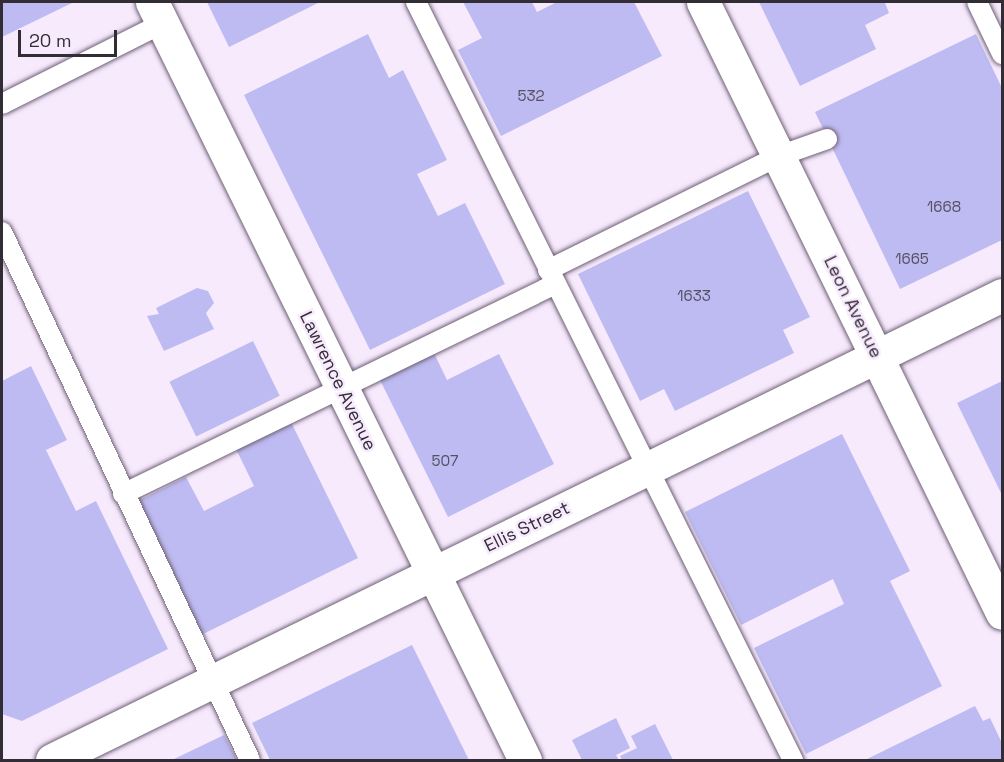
<!DOCTYPE html>
<style>
body{margin:0}
#map{position:relative;width:1004px;height:762px;overflow:hidden;background:#f7eafd;font-family:"Space Grotesk",sans-serif}
div>[style]{position:absolute}
[style*='--x']{left:calc(var(--x)*1px);top:calc(var(--y)*1px);width:calc(var(--w)*1px);rotate:calc(var(--a)*1deg)}
.building>*{inset:0;background:#bebbf2;transform-origin:0 0}
.roads{filter:drop-shadow(0 0 2px #6e5f74) drop-shadow(0 0 2px #6e5f74)}
.service>*{height:20px;margin:-10px;padding:0 10px;transform-origin:10px;border-radius:10px;background:#fff}
.tertiary>*{height:33px;margin:-16.5px;padding:0 16.5px;transform-origin:16.5px;border-radius:16.5px;background:#fff}
span{translate:-50% -50%;white-space:nowrap;text-align:center;line-height:1.15;-webkit-text-stroke:5px #f7eafd;paint-order:stroke}
.number-label{font-size:15px;color:#555064}
.number-label span{-webkit-text-stroke-width:0}
.street-label{font-size:18px;color:#322c35}
.frame{position:absolute;inset:0;border:3px solid #322c35;pointer-events:none}
.scale{position:absolute;left:18px;top:30px;width:99px;height:27px;box-sizing:border-box;border:3px solid #322c35;border-top:0;padding-left:8px;font-size:18px;line-height:21px;white-space:nowrap;color:#322c35;-webkit-text-stroke:4px #f7eafd;paint-order:stroke}
</style>
<div id="map">
<div class="building">
<i style="clip-path:polygon(2px 2px,74px 2px,2px 37px)"></i>
<i style="clip-path:polygon(207px 2px,320px 2px,229px 47px)"></i>
<i style="clip-path:polygon(463px 2px,532px 2px,537px 12px,557px 2px,634px 2px,662px 56px,501px 136px,458px 50px,482px 38px)"></i>
<i style="clip-path:polygon(759px 2px,889px 2px,885px 3px,889px 13px,865px 25px,876px 49px,800px 86px)"></i>
<i style="clip-path:polygon(368px 34px,389px 78px,403px 70px,447px 160px,417px 174px,438px 216px,465px 203px,505px 284px,370px 350px,244px 95px)"></i>
<i style="clip-path:polygon(976px 34px,1002px 88px,1002px 240px,900px 289px,815px 112px)"></i>
<i style="clip-path:polygon(748px 191px,810px 317px,783px 330px,794px 353px,675px 411px,664px 389px,640px 401px,578px 274px)"></i>
<i style="clip-path:polygon(197px 288px,208px 291px,214px 303px,206px 313px,214px 329px,164px 351px,147px 316px,159px 314px,156px 308px)"></i>
<i style="left:253px;top:341px;width:61px;height:93px;rotate:64deg"></i>
<i style="clip-path:polygon(434px 353px,447px 380px,499px 354px,554px 464px,448px 517px,380px 380px)"></i>
<i style="clip-path:polygon(31px 366px,67px 440px,46px 450px,76px 511px,96px 501px,168px 649px,22px 721px,2px 714px,2px 381px)"></i>
<i style="clip-path:polygon(1002px 381px,1002px 495px,957px 403px)"></i>
<i style="clip-path:polygon(290px 420px,358px 558px,197px 637px,132px 504px,186px 477px,204px 511px,254px 486px,235px 447px)"></i>
<i style="clip-path:polygon(842px 434px,910px 571px,890px 581px,942px 686px,806px 754px,754px 648px,844px 604px,833px 579px,741px 625px,685px 512px)"></i>
<i style="clip-path:polygon(412px 645px,469px 760px,270px 760px,252px 723px)"></i>
<i style="clip-path:polygon(975px 706px,983px 721px,990px 718px,1002px 743px,1002px 760px,865px 760px)"></i>
<i style="clip-path:polygon(616px 718px,630px 748px,616px 755px,619px 760px,582px 760px,572px 740px)"></i>
<i style="clip-path:polygon(655px 724px,673px 760px,622px 760px,620px 756px,637px 748px,631px 736px)"></i>
<i style="clip-path:polygon(224px 735px,237px 760px,172px 760px)"></i>
</div>
<div class="roads">
<div class="service">
<i style="--x:416;--y:2;--w:847;--a:63.56"></i>
<i style="--x:977;--y:2;--w:58;--a:64.3"></i>
<i style="--x:2;--y:104;--w:180;--a:-26.7"></i>
<i style="--x:2;--y:232;--w:583;--a:64.84"></i>
<i style="--x:548;--y:270;--w:258;--a:-26.3"></i>
<i style="--x:779;--y:156;--w:51;--a:-19.5"></i>
<i style="--x:123;--y:494;--w:480;--a:-25.9"></i>
</div>
<div class="tertiary">
<i style="--x:152;--y:2;--w:845;--a:63.8"></i>
<i style="--x:703;--y:2;--w:680;--a:63.92"></i>
<i style="--x:52;--y:760;--w:1058;--a:-26.08"></i>
</div>
</div>
<div class="number-label">
<span style="left:531px;top:96px">532</span>
<span style="left:944px;top:207px">1668</span>
<span style="left:912px;top:259px">1665</span>
<span style="left:694px;top:296px">1633</span>
<span style="left:445px;top:461px">507</span>
</div>
<div class="street-label">
<span style="left:853px;top:307px;rotate:64deg">Leon Avenue</span>
<span style="left:338px;top:381px;rotate:64deg">Lawrence Avenue</span>
<span style="left:527px;top:527px;rotate:-26deg">Ellis Street</span>
</div>
<div class="frame"></div>
<div class="scale">20 m</div>
</div>
